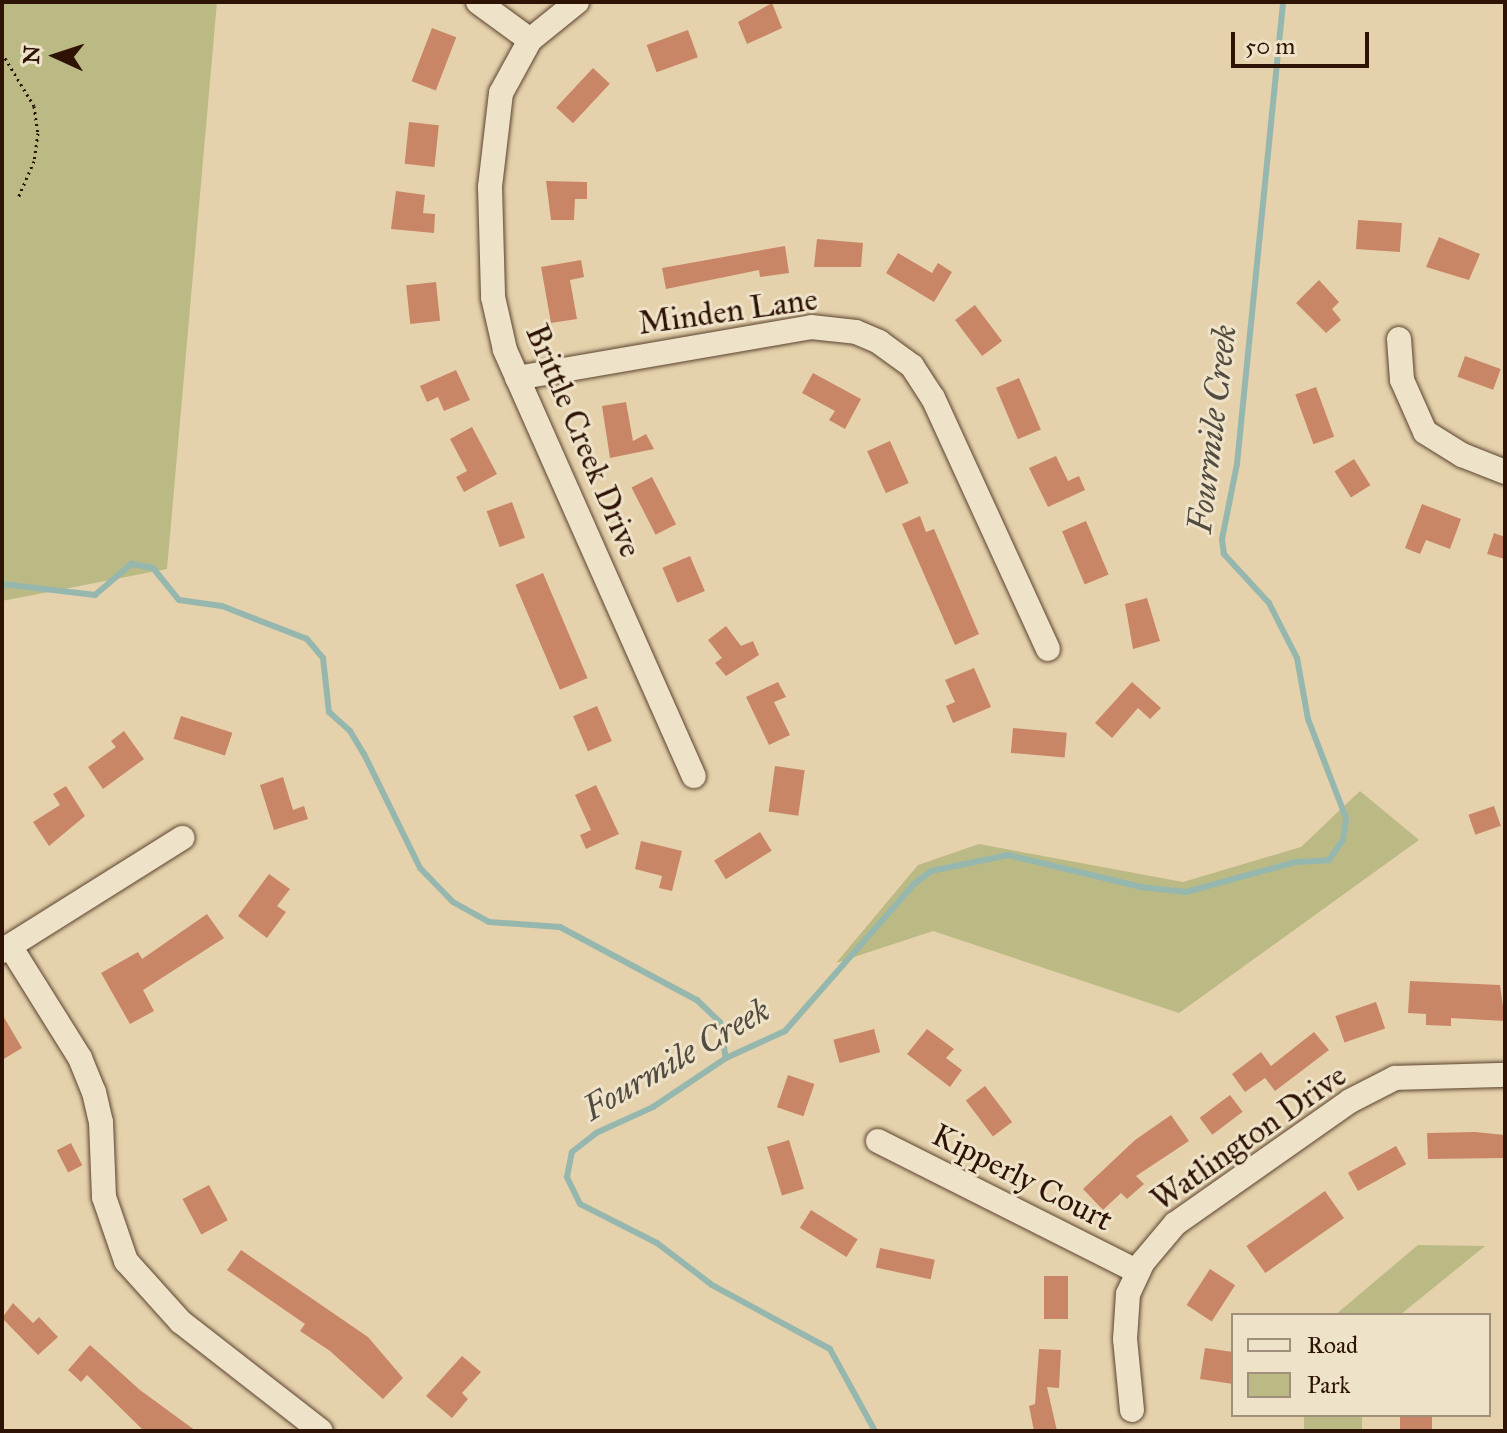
<!DOCTYPE html>
<style>
body{margin:0}
#map{position:relative;width:1507px;height:1433px;overflow:hidden;background:#e5d2ac;font-family:"IM FELL Great Primer",serif}
div>[style]{position:absolute}
[style*='--x']{left:calc(var(--x)*1px);top:calc(var(--y)*1px);width:calc(var(--w)*1px);rotate:calc(var(--a)*1deg)}
.green>*{inset:0;background:#bbba85;transform-origin:0 0}
.stream>*{height:6px;margin:-3px;padding:0 3px;transform-origin:3px;border-radius:3px;background:#96b7ae}
.building>*{inset:0;background:#c98667;transform-origin:0 0}
.path>*{height:3px;margin-top:-1.5px;transform-origin:0;background:repeating-linear-gradient(90deg,#2e1305 0 2px,transparent 0 6px)}
.roads{filter:drop-shadow(0 0 2px #5c432f) drop-shadow(0 0 2px #5c432f)}
.minor>*{height:24px;margin:-12px;padding:0 12px;transform-origin:12px;border-radius:12px;background:#eee2c9}
span{translate:-50% -50%;white-space:nowrap;text-align:center;line-height:1.15;-webkit-text-stroke:6px #eee2c9;paint-order:stroke}
.street-label{font-size:32px;color:#2e1305}
.water-label{font-size:34px;color:#524c40;font-style:italic}
.frame{position:absolute;inset:0;border:4px solid #2e1305;pointer-events:none}
.legend{position:absolute;left:1231px;top:1313px;width:260px;height:104px;box-sizing:border-box;background:#eee2c9;border:2px solid #a18f7b;margin:0;padding:10px 14px;list-style:none;font-size:24px;color:#2e1305}
.legend li{display:flex;align-items:center;gap:16px;height:40px}
.legend b{width:40px;border:2px solid #a18f7b}
.north{position:absolute;left:16px;top:16px;width:80px;height:80px;-webkit-text-stroke:6px #eee2c9;paint-order:stroke;rotate:273deg;font-size:22px;font-weight:700;line-height:32px;text-align:center;color:#2e1305}
.north::after{content:'';display:block;margin:auto;width:28px;height:36px;background:#2e1305;clip-path:polygon(50% 0,100% 100%,50% 72%,0 100%)}
.scale{position:absolute;left:1231px;top:32px;width:138px;height:36px;box-sizing:border-box;border:4px solid #2e1305;border-top:0;padding-left:10px;font-size:24px;line-height:28px;white-space:nowrap;color:#2e1305;-webkit-text-stroke:6px #eee2c9;paint-order:stroke}
</style>
<div id="map">
<div class="green">
<i style="clip-path:polygon(2px 2px,217px 2px,167px 569px,2px 601px)"></i>
<i style="clip-path:polygon(1360px 791px,1419px 840px,1179px 1013px,933px 931px,836px 963px,918px 865px,979px 844px,1183px 882px,1301px 847px)"></i>
<i style="clip-path:polygon(1418px 1245px,1485px 1246px,1400px 1315px,1335px 1315px)"></i>
<i style="left:1304px;top:1415px;width:58px;height:16px"></i>
</div>
<div class="stream">
<i style="--x:2;--y:584;--w:94;--a:6.7"></i>
<i style="--x:95;--y:595;--w:48;--a:-40.7"></i>
<i style="--x:131;--y:564;--w:22;--a:10"></i>
<i style="--x:153;--y:568;--w:41;--a:50.9"></i>
<i style="--x:179;--y:600;--w:43;--a:7.9"></i>
<i style="--x:222;--y:606;--w:91;--a:21.2"></i>
<i style="--x:307;--y:639;--w:25;--a:50"></i>
<i style="--x:323;--y:658;--w:54;--a:83.7"></i>
<i style="--x:329;--y:712;--w:28;--a:42"></i>
<i style="--x:350;--y:731;--w:27;--a:59"></i>
<i style="--x:364;--y:754;--w:127;--a:63.8"></i>
<i style="--x:420;--y:868;--w:47;--a:45.9"></i>
<i style="--x:453;--y:902;--w:41;--a:29.1"></i>
<i style="--x:489;--y:922;--w:71;--a:4"></i>
<i style="--x:560;--y:927;--w:155;--a:28.1"></i>
<i style="--x:697;--y:1000;--w:32;--a:44"></i>
<i style="--x:720;--y:1022;--w:36;--a:81"></i>
<i style="--x:875;--y:1431;--w:94;--a:-118.8"></i>
<i style="--x:830;--y:1349;--w:134;--a:-151.5"></i>
<i style="--x:712;--y:1285;--w:69;--a:-142.6"></i>
<i style="--x:657;--y:1243;--w:86;--a:-153.1"></i>
<i style="--x:580;--y:1204;--w:30;--a:-116"></i>
<i style="--x:567;--y:1177;--w:25;--a:-79"></i>
<i style="--x:572;--y:1152;--w:31;--a:-38"></i>
<i style="--x:596;--y:1133;--w:63;--a:-24.5"></i>
<i style="--x:653;--y:1107;--w:88;--a:-33.9"></i>
<i style="--x:726;--y:1058;--w:65;--a:-24.6"></i>
<i style="--x:785;--y:1031;--w:196;--a:-48.7"></i>
<i style="--x:914;--y:884;--w:21;--a:-37"></i>
<i style="--x:931;--y:871;--w:79;--a:-11.7"></i>
<i style="--x:1008;--y:855;--w:137;--a:13.5"></i>
<i style="--x:1141;--y:887;--w:45;--a:6.3"></i>
<i style="--x:1186;--y:892;--w:114;--a:-15.3"></i>
<i style="--x:1296;--y:862;--w:33;--a:-3"></i>
<i style="--x:1329;--y:860;--w:24;--a:-55"></i>
<i style="--x:1343;--y:840;--w:22;--a:-82"></i>
<i style="--x:1346;--y:818;--w:106;--a:-111"></i>
<i style="--x:1308;--y:719;--w:62;--a:-100.2"></i>
<i style="--x:1297;--y:658;--w:62;--a:-117"></i>
<i style="--x:1269;--y:603;--w:67;--a:-132.6"></i>
<i style="--x:1224;--y:554;--w:15;--a:-98"></i>
<i style="--x:1222;--y:539;--w:76;--a:-78.7"></i>
<i style="--x:1237;--y:464;--w:464;--a:-84.3"></i>
</div>
<div class="building">
<i style="clip-path:polygon(772px 3px,782px 28px,747px 44px,738px 22px)"></i>
<i style="left:432px;top:28px;width:26px;height:57px;rotate:21deg"></i>
<i style="left:688px;top:30px;width:29px;height:44px;rotate:70deg"></i>
<i style="left:593px;top:68px;width:23px;height:54px;rotate:43deg"></i>
<i style="left:409px;top:122px;width:30px;height:42px;rotate:6deg"></i>
<i style="clip-path:polygon(546px 181px,587px 182px,587px 199px,575px 199px,574px 220px,551px 220px)"></i>
<i style="clip-path:polygon(396px 191px,425px 195px,423px 213px,435px 214px,434px 233px,391px 229px)"></i>
<i style="left:1358px;top:220px;width:44px;height:29px;rotate:4deg"></i>
<i style="clip-path:polygon(1439px 237px,1480px 254px,1469px 280px,1426px 267px)"></i>
<i style="clip-path:polygon(817px 239px,863px 243px,861px 267px,814px 267px)"></i>
<i style="clip-path:polygon(785px 246px,789px 273px,760px 277px,759px 270px,666px 289px,662px 268px)"></i>
<i style="clip-path:polygon(898px 253px,932px 273px,938px 263px,952px 272px,934px 302px,886px 273px)"></i>
<i style="clip-path:polygon(581px 260px,584px 277px,570px 280px,577px 319px,551px 323px,541px 267px)"></i>
<i style="clip-path:polygon(1319px 280px,1339px 302px,1332px 309px,1341px 320px,1326px 333px,1296px 303px)"></i>
<i style="left:436px;top:282px;width:39px;height:30px;rotate:84deg"></i>
<i style="left:975px;top:305px;width:45px;height:25px;rotate:53deg"></i>
<i style="left:1465px;top:356px;width:38px;height:22px;rotate:20deg"></i>
<i style="clip-path:polygon(456px 370px,470px 400px,444px 411px,438px 397px,427px 402px,420px 386px)"></i>
<i style="clip-path:polygon(813px 373px,861px 399px,845px 429px,829px 420px,835px 411px,802px 393px)"></i>
<i style="left:1019px;top:378px;width:56px;height:25px;rotate:67deg"></i>
<i style="left:1316px;top:387px;width:53px;height:22px;rotate:70deg"></i>
<i style="clip-path:polygon(626px 402px,633px 441px,646px 434px,654px 449px,610px 458px,602px 406px)"></i>
<i style="clip-path:polygon(472px 427px,497px 474px,464px 492px,456px 477px,467px 471px,450px 439px)"></i>
<i style="left:890px;top:441px;width:46px;height:25px;rotate:66deg"></i>
<i style="clip-path:polygon(1056px 456px,1068px 481px,1079px 476px,1085px 490px,1048px 507px,1029px 468px)"></i>
<i style="left:1354px;top:459px;width:31px;height:23px;rotate:58deg"></i>
<i style="left:652px;top:477px;width:53px;height:23px;rotate:63deg"></i>
<i style="left:512px;top:502px;width:38px;height:27px;rotate:70deg"></i>
<i style="clip-path:polygon(1422px 504px,1461px 519px,1450px 549px,1426px 540px,1420px 554px,1405px 548px)"></i>
<i style="clip-path:polygon(920px 516px,926px 532px,934px 529px,979px 634px,955px 645px,902px 524px)"></i>
<i style="left:1086px;top:521px;width:58px;height:26px;rotate:67deg"></i>
<i style="clip-path:polygon(1494px 533px,1505px 537px,1505px 559px,1487px 554px)"></i>
<i style="left:690px;top:556px;width:38px;height:30px;rotate:67deg"></i>
<i style="left:543px;top:573px;width:114px;height:30px;rotate:67deg"></i>
<i style="clip-path:polygon(1147px 598px,1160px 641px,1133px 649px,1125px 604px)"></i>
<i style="clip-path:polygon(726px 626px,741px 646px,753px 641px,759px 655px,726px 676px,715px 663px,722px 658px,708px 640px)"></i>
<i style="clip-path:polygon(974px 668px,991px 707px,953px 723px,946px 706px,955px 702px,945px 680px)"></i>
<i style="clip-path:polygon(778px 682px,786px 697px,774px 702px,790px 735px,769px 745px,746px 697px)"></i>
<i style="clip-path:polygon(1132px 682px,1161px 708px,1150px 719px,1138px 708px,1112px 738px,1095px 723px)"></i>
<i style="left:597px;top:706px;width:38px;height:26px;rotate:67deg"></i>
<i style="left:181px;top:716px;width:54px;height:24px;rotate:18deg"></i>
<i style="left:1013px;top:728px;width:54px;height:25px;rotate:5deg"></i>
<i style="clip-path:polygon(124px 731px,144px 759px,103px 789px,88px 767px,116px 747px,111px 741px)"></i>
<i style="left:775px;top:766px;width:30px;height:46px;rotate:8deg"></i>
<i style="clip-path:polygon(283px 777px,293px 810px,304px 806px,308px 819px,274px 830px,260px 785px)"></i>
<i style="clip-path:polygon(596px 785px,619px 834px,586px 849px,580px 835px,591px 830px,575px 795px)"></i>
<i style="clip-path:polygon(66px 786px,85px 816px,49px 846px,33px 822px,60px 805px,53px 794px)"></i>
<i style="left:1494px;top:806px;width:21px;height:27px;rotate:71deg"></i>
<i style="left:760px;top:832px;width:22px;height:54px;rotate:58deg"></i>
<i style="clip-path:polygon(641px 841px,682px 851px,672px 891px,659px 888px,662px 876px,635px 869px)"></i>
<i style="clip-path:polygon(269px 874px,290px 889px,277px 906px,286px 912px,267px 938px,238px 916px)"></i>
<i style="clip-path:polygon(207px 914px,224px 938px,143px 990px,154px 1011px,130px 1024px,101px 973px,138px 952px,142px 959px)"></i>
<i style="clip-path:polygon(1410px 981px,1500px 985px,1505px 1021px,1451px 1018px,1451px 1026px,1426px 1025px,1426px 1014px,1408px 1013px)"></i>
<i style="left:1376px;top:1002px;width:28px;height:43px;rotate:71deg"></i>
<i style="clip-path:polygon(2px 1014px,22px 1048px,2px 1060px)"></i>
<i style="left:874px;top:1029px;width:24px;height:42px;rotate:75deg"></i>
<i style="clip-path:polygon(927px 1029px,954px 1049px,946px 1058px,962px 1070px,950px 1087px,907px 1054px)"></i>
<i style="clip-path:polygon(1314px 1032px,1329px 1050px,1275px 1091px,1265px 1078px,1245px 1092px,1232px 1074px,1261px 1052px,1271px 1066px)"></i>
<i style="left:788px;top:1075px;width:28px;height:34px;rotate:19deg"></i>
<i style="left:985px;top:1086px;width:45px;height:24px;rotate:53deg"></i>
<i style="left:1230px;top:1095px;width:21px;height:38px;rotate:53deg"></i>
<i style="clip-path:polygon(1171px 1115px,1189px 1141px,1136px 1176px,1144px 1184px,1127px 1199px,1121px 1193px,1103px 1210px,1083px 1189px,1135px 1140px)"></i>
<i style="clip-path:polygon(1475px 1132px,1505px 1135px,1505px 1158px,1428px 1159px,1427px 1133px)"></i>
<i style="left:789px;top:1140px;width:51px;height:23px;rotate:73deg"></i>
<i style="left:71px;top:1143px;width:25px;height:16px;rotate:63deg"></i>
<i style="left:1396px;top:1146px;width:21px;height:55px;rotate:61deg"></i>
<i style="left:209px;top:1185px;width:40px;height:30px;rotate:62deg"></i>
<i style="left:1325px;top:1191px;width:33px;height:96px;rotate:55deg"></i>
<i style="left:811px;top:1210px;width:55px;height:21px;rotate:32deg"></i>
<i style="left:880px;top:1248px;width:56px;height:20px;rotate:12deg"></i>
<i style="clip-path:polygon(241px 1250px,368px 1337px,403px 1378px,383px 1399px,330px 1351px,300px 1331px,305px 1324px,227px 1270px)"></i>
<i style="left:1210px;top:1269px;width:30px;height:43px;rotate:33deg"></i>
<i style="left:1044px;top:1276px;width:24px;height:43px"></i>
<i style="clip-path:polygon(13px 1303px,33px 1323px,39px 1317px,58px 1337px,38px 1355px,2px 1318px)"></i>
<i style="clip-path:polygon(90px 1345px,140px 1390px,196px 1431px,144px 1431px,87px 1375px,81px 1382px,68px 1370px)"></i>
<i style="clip-path:polygon(1205px 1348px,1233px 1352px,1233px 1384px,1200px 1379px)"></i>
<i style="clip-path:polygon(1039px 1349px,1061px 1350px,1059px 1388px,1047px 1387px,1057px 1431px,1034px 1431px,1029px 1406px,1035px 1404px)"></i>
<i style="clip-path:polygon(462px 1356px,481px 1372px,462px 1393px,468px 1399px,452px 1418px,426px 1396px)"></i>
<i style="left:1400px;top:1415px;width:32px;height:16px"></i>
</div>
<div class="path">
<i style="--x:2;--y:53;--w:62;--a:58.9"></i>
<i style="--x:34;--y:106;--w:27;--a:82"></i>
<i style="--x:38;--y:133;--w:28;--a:98"></i>
<i style="--x:34;--y:161;--w:40;--a:113.4"></i>
</div>
<div class="roads">
<div class="minor">
<i style="--x:478;--y:2;--w:64;--a:36.2"></i>
<i style="--x:577;--y:2;--w:60;--a:141"></i>
<i style="--x:530;--y:40;--w:60;--a:118.7"></i>
<i style="--x:501;--y:93;--w:95;--a:96.7"></i>
<i style="--x:490;--y:187;--w:110;--a:88.4"></i>
<i style="--x:493;--y:297;--w:54;--a:77.2"></i>
<i style="--x:505;--y:350;--w:466;--a:66.1"></i>
<i style="--x:1399;--y:339;--w:41;--a:85.8"></i>
<i style="--x:1402;--y:380;--w:57;--a:66.1"></i>
<i style="--x:1425;--y:432;--w:44;--a:31.9"></i>
<i style="--x:1462;--y:455;--w:46;--a:21.6"></i>
<i style="--x:517;--y:378;--w:298;--a:-9.8"></i>
<i style="--x:811;--y:327;--w:45;--a:6.3"></i>
<i style="--x:856;--y:332;--w:25;--a:23"></i>
<i style="--x:879;--y:342;--w:41;--a:36"></i>
<i style="--x:912;--y:366;--w:38;--a:57"></i>
<i style="--x:933;--y:398;--w:276;--a:65.4"></i>
<i style="--x:10;--y:946;--w:132;--a:58"></i>
<i style="--x:80;--y:1058;--w:37;--a:68"></i>
<i style="--x:94;--y:1092;--w:31;--a:77"></i>
<i style="--x:101;--y:1122;--w:75;--a:87.7"></i>
<i style="--x:104;--y:1197;--w:68;--a:71"></i>
<i style="--x:126;--y:1261;--w:82;--a:48"></i>
<i style="--x:181;--y:1322;--w:177;--a:37.9"></i>
<i style="--x:2;--y:951;--w:213;--a:-32.1"></i>
<i style="--x:878;--y:1141;--w:291;--a:26.7"></i>
<i style="--x:1132;--y:1410;--w:71;--a:-95.6"></i>
<i style="--x:1125;--y:1339;--w:45;--a:-86.2"></i>
<i style="--x:1128;--y:1294;--w:35;--a:-65"></i>
<i style="--x:1143;--y:1262;--w:50;--a:-49.9"></i>
<i style="--x:1175;--y:1224;--w:214;--a:-35.1"></i>
<i style="--x:1350;--y:1101;--w:51;--a:-27.1"></i>
<i style="--x:1395;--y:1078;--w:110;--a:-1.6"></i>
</div>
</div>
<div class="street-label">
<span style="left:728px;top:312px;rotate:-8deg">Minden Lane</span>
<span style="left:583px;top:441px;rotate:67deg">Brittle Creek Drive</span>
<span style="left:1249px;top:1138px;rotate:-35deg">Watlington Drive</span>
<span style="left:1022px;top:1178px;rotate:27deg">Kipperly Court</span>
</div>
<div class="water-label">
<span style="left:1212px;top:429px;rotate:-83deg">Fourmile Creek</span>
<span style="left:676px;top:1059px;rotate:-30deg">Fourmile Creek</span>
</div>
<div class="frame"></div>
<ul class="legend">
<li><b style="height:10px;background:#eee2c9"></b>Road</li>
<li><b style="height:22px;background:#bbba85"></b>Park</li>
</ul>
<div class="north">N</div>
<div class="scale">50 m</div>
</div>
